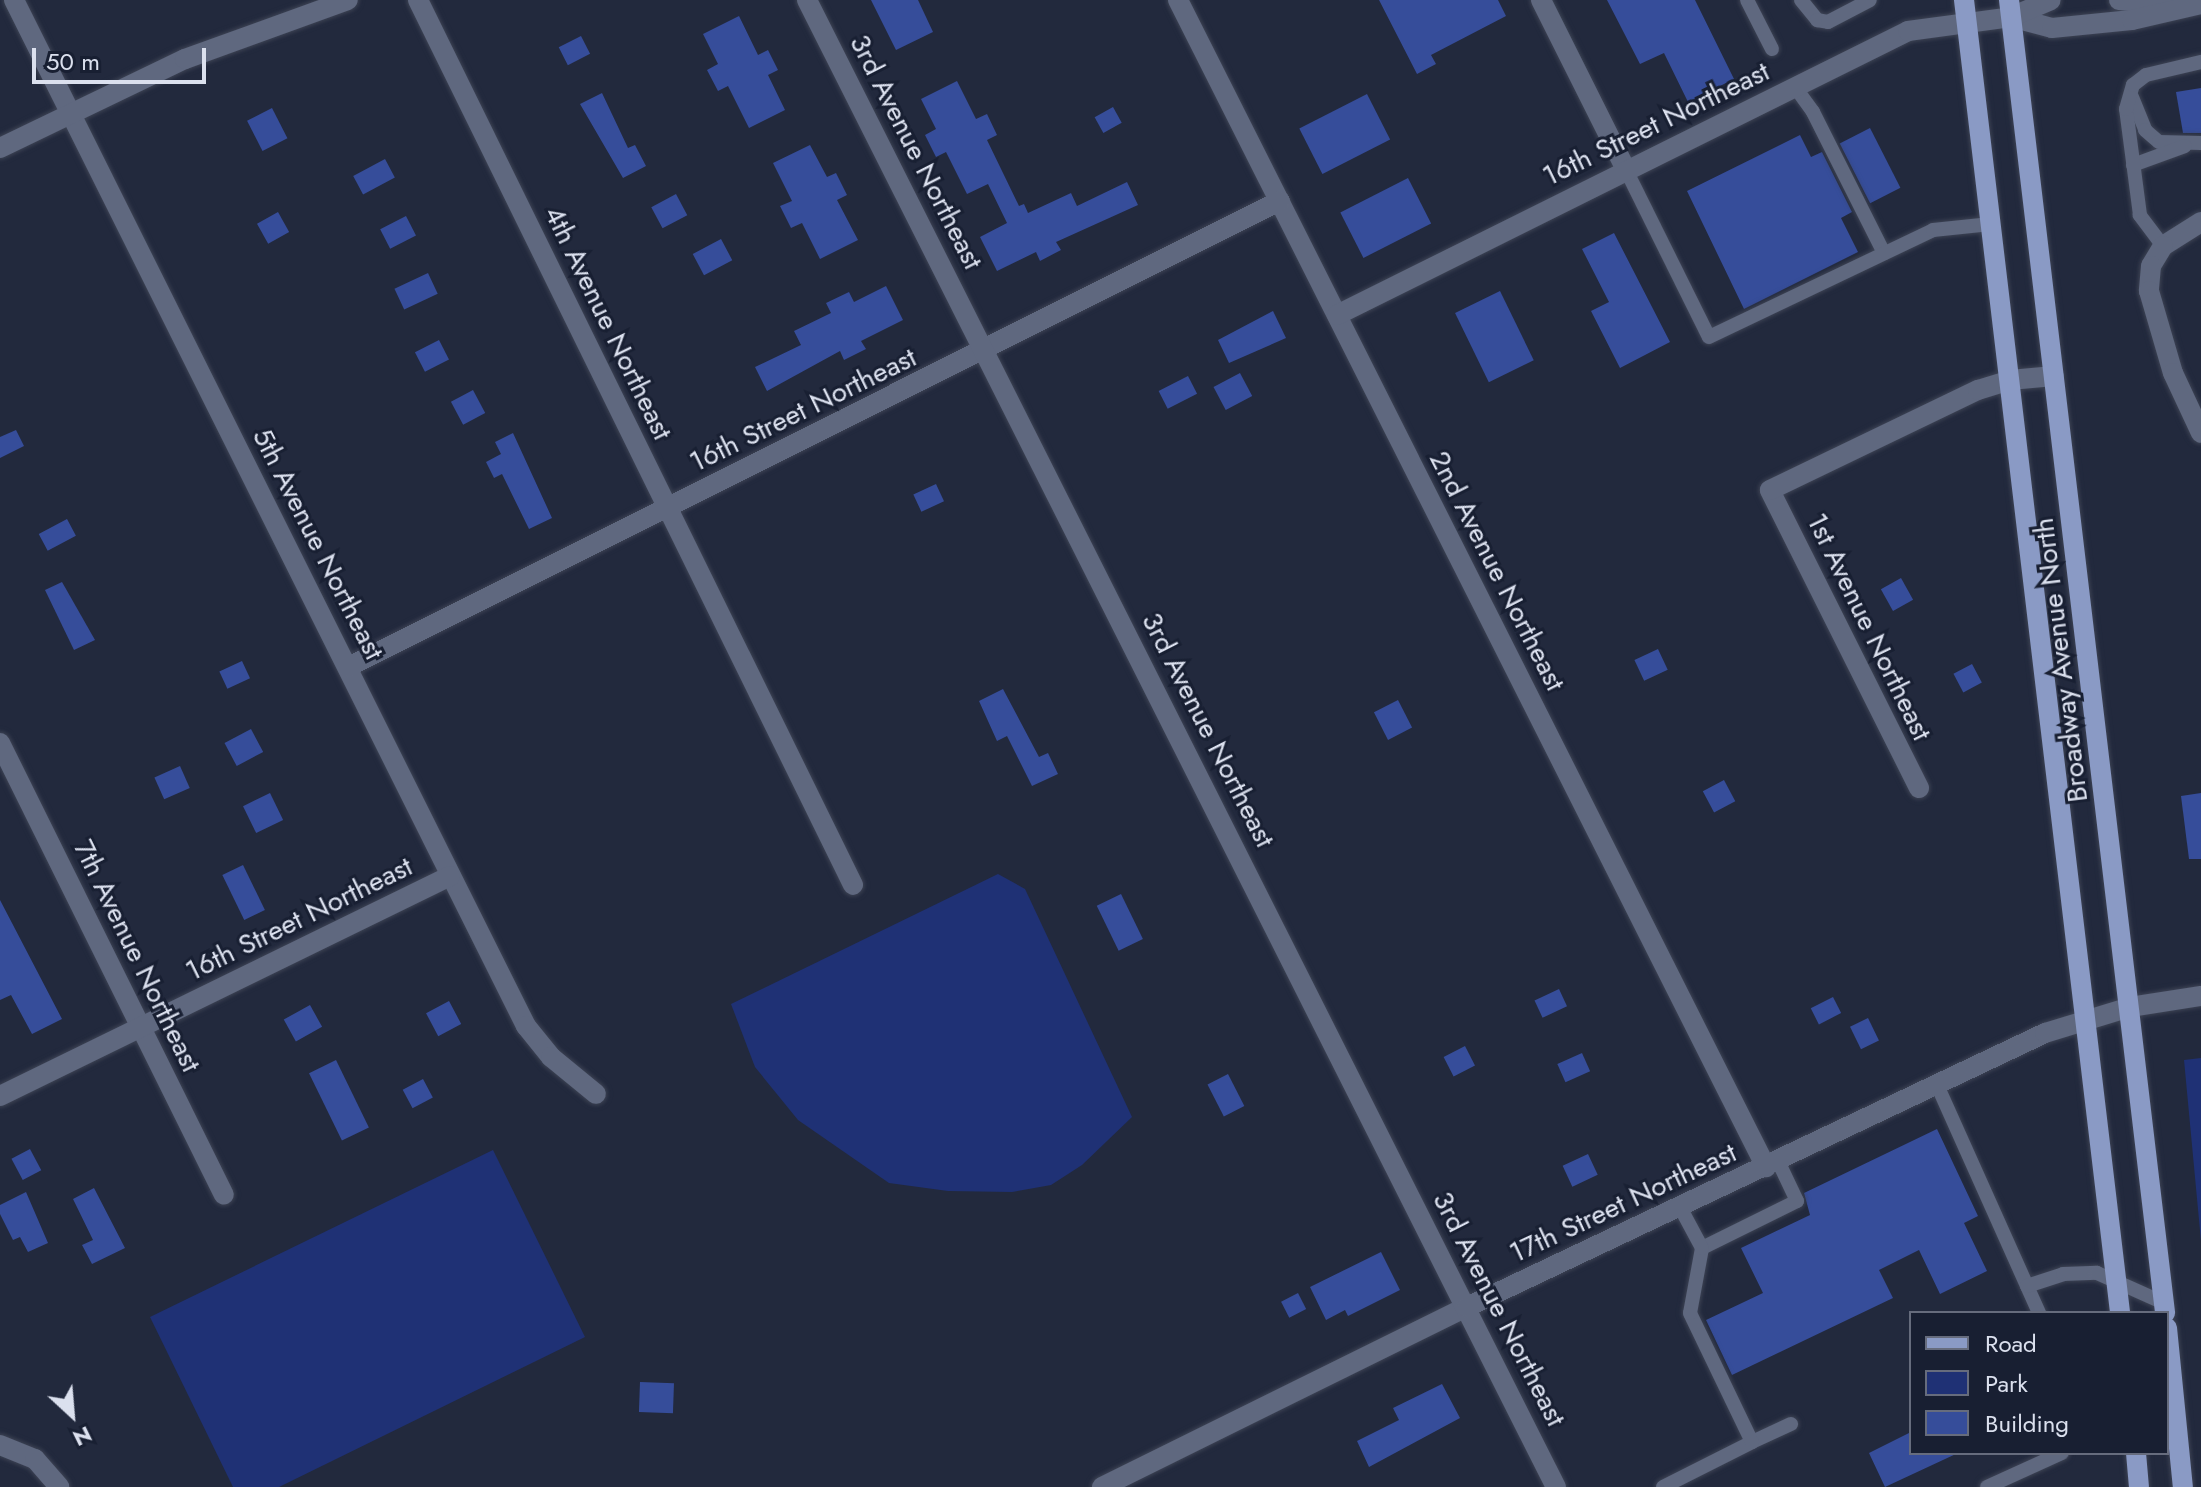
<!DOCTYPE html>
<style>
body{margin:0}
#map{position:relative;width:2201px;height:1487px;overflow:hidden;background:#22293d;font-family:Jost,sans-serif}
div>[style]{position:absolute}
[style*='--x']{left:calc(var(--x)*1px);top:calc(var(--y)*1px);width:calc(var(--w)*1px);rotate:calc(var(--a)*1deg)}
.green>*{inset:0;background:#1f3175}
.building>*{inset:0;background:#364d9a;transform-origin:0 0}
.roads{filter:drop-shadow(0 0 2px #3d4354) drop-shadow(0 0 2px #3d4354)}
.lane>*{height:14px;margin:-7px;padding:0 7px;transform-origin:7px;border-radius:7px;background:#5f687f}
.street>*{height:20px;margin:-10px;padding:0 10px;transform-origin:10px;border-radius:10px;background:#5f687f}
.secondary>*{height:20px;margin:-10px;padding:0 10px;transform-origin:10px;border-radius:10px;background:#5f687f}
.primary>*{height:20px;margin:-10px;padding:0 10px;transform-origin:10px;border-radius:10px;background:#8a9ac5}
span{translate:-50% -50%;white-space:nowrap;text-align:center;line-height:1.15;-webkit-text-stroke:6px #181f32;paint-order:stroke}
.street-label{font-size:28px;color:#dbe0ee}
.legend{position:absolute;left:1909px;top:1311px;width:260px;height:144px;box-sizing:border-box;background:#181f32;border:2px solid #666c7d;margin:0;padding:10px 14px;list-style:none;font-size:24px;color:#dbe0ee}
.legend li{display:flex;align-items:center;gap:16px;height:40px}
.legend b{width:40px;border:2px solid #666c7d}
.north{position:absolute;left:32px;top:1375px;width:80px;height:80px;-webkit-text-stroke:6px #181f32;paint-order:stroke;rotate:154deg;font-size:22px;font-weight:700;line-height:32px;text-align:center;color:#dbe0ee}
.north::after{content:'';display:block;margin:auto;width:28px;height:36px;background:#dbe0ee;clip-path:polygon(50% 0,100% 100%,50% 72%,0 100%)}
.scale{position:absolute;left:32px;top:48px;width:174px;height:36px;box-sizing:border-box;border:4px solid #dbe0ee;border-top:0;padding-left:10px;font-size:24px;line-height:28px;white-space:nowrap;color:#dbe0ee;-webkit-text-stroke:6px #181f32;paint-order:stroke}
</style>
<div id="map">
<div class="green">
<i style="clip-path:polygon(998px 874px,1025px 889px,1132px 1117px,1082px 1165px,1051px 1185px,1012px 1192px,948px 1191px,889px 1183px,798px 1120px,755px 1067px,731px 1004px)"></i>
<i style="clip-path:polygon(2201px 1058px,2201px 1241px,2184px 1060px)"></i>
<i style="clip-path:polygon(493px 1150px,585px 1337px,279px 1487px,233px 1487px,150px 1317px)"></i>
</div>
<div class="building">
<i style="clip-path:polygon(871px 0,918px 0,933px 32px,896px 50px)"></i>
<i style="clip-path:polygon(1379px 0,1498px 0,1506px 16px,1431px 55px,1436px 64px,1417px 74px)"></i>
<i style="clip-path:polygon(1607px 0,1695px 0,1734px 79px,1688px 102px,1664px 53px,1640px 64px)"></i>
<i style="clip-path:polygon(739px 16px,758px 55px,768px 50px,778px 70px,768px 75px,785px 110px,749px 128px,728px 86px,718px 91px,707px 70px,718px 64px,703px 34px)"></i>
<i style="left:581px;top:36px;width:20px;height:25px;rotate:63deg"></i>
<i style="clip-path:polygon(957px 81px,976px 119px,987px 114px,997px 135px,987px 140px,1019px 206px,1024px 204px,1028px 213px,1071px 193px,1077px 206px,1127px 182px,1138px 205px,1056px 242px,1061px 250px,1040px 261px,1036px 252px,997px 271px,980px 237px,1007px 223px,988px 184px,967px 194px,946px 152px,936px 157px,925px 135px,936px 129px,921px 99px)"></i>
<i style="clip-path:polygon(2201px 88px,2201px 133px,2183px 133px,2176px 92px)"></i>
<i style="clip-path:polygon(602px 93px,628px 148px,635px 145px,646px 166px,623px 178px,580px 104px)"></i>
<i style="left:1367px;top:94px;width:51px;height:76px;rotate:63deg"></i>
<i style="left:1113px;top:107px;width:18px;height:21px;rotate:61deg"></i>
<i style="left:272px;top:108px;width:34px;height:28px;rotate:63deg"></i>
<i style="left:1870px;top:128px;width:67px;height:34px;rotate:63deg"></i>
<i style="clip-path:polygon(1800px 135px,1811px 157px,1822px 152px,1852px 212px,1841px 218px,1858px 252px,1744px 309px,1687px 191px)"></i>
<i style="clip-path:polygon(810px 145px,827px 177px,836px 173px,847px 195px,837px 200px,858px 240px,820px 259px,802px 223px,791px 228px,780px 206px,792px 201px,773px 163px)"></i>
<i style="left:385px;top:159px;width:21px;height:36px;rotate:62deg"></i>
<i style="left:1408px;top:178px;width:51px;height:76px;rotate:63deg"></i>
<i style="left:676px;top:194px;width:24px;height:28px;rotate:62deg"></i>
<i style="left:278px;top:212px;width:23px;height:24px;rotate:61deg"></i>
<i style="left:406px;top:216px;width:22px;height:29px;rotate:63deg"></i>
<i style="clip-path:polygon(1614px 233px,1670px 342px,1620px 368px,1591px 311px,1609px 302px,1582px 249px)"></i>
<i style="left:721px;top:239px;width:24px;height:32px;rotate:62deg"></i>
<i style="left:428px;top:273px;width:23px;height:37px;rotate:65deg"></i>
<i style="clip-path:polygon(886px 286px,903px 320px,861px 341px,866px 349px,844px 360px,840px 351px,767px 391px,755px 367px,801px 345px,794px 331px,831px 313px,826px 303px,849px 292px,854px 302px)"></i>
<i style="left:1500px;top:291px;width:77px;height:50px;rotate:64deg"></i>
<i style="clip-path:polygon(1273px 311px,1286px 338px,1229px 363px,1218px 340px)"></i>
<i style="left:439px;top:340px;width:22px;height:27px;rotate:63deg"></i>
<i style="left:1240px;top:373px;width:26px;height:30px;rotate:62deg"></i>
<i style="left:1188px;top:376px;width:20px;height:33px;rotate:63deg"></i>
<i style="left:473px;top:390px;width:26px;height:25px;rotate:62deg"></i>
<i style="clip-path:polygon(16px 430px,24px 446px,0 458px,0 437px)"></i>
<i style="clip-path:polygon(513px 433px,552px 518px,529px 529px,502px 474px,494px 478px,486px 462px,501px 454px,495px 442px)"></i>
<i style="left:936px;top:484px;width:19px;height:25px;rotate:65deg"></i>
<i style="left:67px;top:519px;width:19px;height:32px;rotate:62deg"></i>
<i style="left:1901px;top:578px;width:25px;height:23px;rotate:61deg"></i>
<i style="clip-path:polygon(62px 582px,95px 640px,74px 650px,45px 590px)"></i>
<i style="left:1658px;top:649px;width:23px;height:26px;rotate:65deg"></i>
<i style="left:242px;top:661px;width:19px;height:25px;rotate:65deg"></i>
<i style="left:1972px;top:664px;width:21px;height:21px;rotate:62deg"></i>
<i style="clip-path:polygon(1003px 689px,1039px 757px,1048px 753px,1058px 774px,1032px 786px,1007px 736px,997px 741px,979px 701px)"></i>
<i style="left:1398px;top:700px;width:31px;height:27px;rotate:63deg"></i>
<i style="left:251px;top:729px;width:26px;height:30px;rotate:62deg"></i>
<i style="left:180px;top:766px;width:24px;height:28px;rotate:66deg"></i>
<i style="left:1724px;top:780px;width:24px;height:24px;rotate:62deg"></i>
<i style="left:270px;top:793px;width:30px;height:30px;rotate:64deg"></i>
<i style="clip-path:polygon(2201px 793px,2201px 859px,2189px 859px,2181px 796px)"></i>
<i style="left:243px;top:865px;width:50px;height:23px;rotate:64deg"></i>
<i style="left:1121px;top:894px;width:50px;height:27px;rotate:64deg"></i>
<i style="clip-path:polygon(0 900px,62px 1019px,32px 1034px,11px 995px,0 1000px)"></i>
<i style="left:1559px;top:989px;width:19px;height:27px;rotate:65deg"></i>
<i style="left:1833px;top:997px;width:18px;height:25px;rotate:63deg"></i>
<i style="left:449px;top:1001px;width:26px;height:26px;rotate:62deg"></i>
<i style="left:310px;top:1005px;width:25px;height:30px;rotate:61deg"></i>
<i style="left:1868px;top:1018px;width:25px;height:20px;rotate:64deg"></i>
<i style="left:1465px;top:1046px;width:22px;height:24px;rotate:63deg"></i>
<i style="left:1582px;top:1053px;width:20px;height:27px;rotate:66deg"></i>
<i style="left:336px;top:1060px;width:75px;height:30px;rotate:64deg"></i>
<i style="left:1228px;top:1074px;width:36px;height:23px;rotate:63deg"></i>
<i style="left:423px;top:1079px;width:21px;height:23px;rotate:62deg"></i>
<i style="clip-path:polygon(1937px 1129px,1978px 1216px,1964px 1223px,1987px 1271px,1940px 1294px,1919px 1250px,1879px 1270px,1893px 1298px,1732px 1375px,1706px 1320px,1763px 1293px,1741px 1248px,1810px 1215px,1804px 1193px)"></i>
<i style="left:30px;top:1149px;width:24px;height:21px;rotate:62deg"></i>
<i style="left:1588px;top:1154px;width:23px;height:28px;rotate:65deg"></i>
<i style="clip-path:polygon(94px 1188px,125px 1248px,92px 1264px,82px 1245px,93px 1240px,73px 1199px)"></i>
<i style="clip-path:polygon(26px 1192px,48px 1243px,28px 1252px,20px 1237px,13px 1240px,0 1214px,0 1205px)"></i>
<i style="clip-path:polygon(1381px 1252px,1400px 1290px,1348px 1316px,1345px 1310px,1326px 1320px,1310px 1287px)"></i>
<i style="left:1298px;top:1293px;width:18px;height:19px;rotate:63deg"></i>
<i style="left:640px;top:1382px;width:34px;height:30px;rotate:2deg"></i>
<i style="clip-path:polygon(1442px 1384px,1460px 1418px,1369px 1467px,1357px 1441px,1399px 1420px,1393px 1408px)"></i>
<i style="clip-path:polygon(1911px 1432px,1911px 1453px,1958px 1453px,1885px 1487px,1869px 1453px)"></i>
</div>
<div class="roads">
<div class="lane">
<i style="--x:1747;--y:0;--w:55;--a:63"></i>
<i style="--x:1801;--y:0;--w:26;--a:51"></i>
<i style="--x:1817;--y:20;--w:11;--a:10"></i>
<i style="--x:1828;--y:22;--w:47;--a:-27.6"></i>
<i style="--x:1795;--y:87;--w:31;--a:54"></i>
<i style="--x:1813;--y:112;--w:158;--a:63.3"></i>
<i style="--x:2132;--y:97;--w:35;--a:68"></i>
<i style="--x:2145;--y:130;--w:18;--a:41"></i>
<i style="--x:2159;--y:142;--w:42;--a:1.4"></i>
<i style="--x:2133;--y:165;--w:55;--a:-20.1"></i>
<i style="--x:1626;--y:170;--w:186;--a:63.6"></i>
<i style="--x:1709;--y:337;--w:248;--a:-25.5"></i>
<i style="--x:1933;--y:230;--w:58;--a:-5.9"></i>
<i style="--x:2163;--y:246;--w:39;--a:-127"></i>
<i style="--x:2140;--y:215;--w:107;--a:-97.5"></i>
<i style="--x:2126;--y:109;--w:25;--a:-74"></i>
<i style="--x:2133;--y:85;--w:16;--a:-38"></i>
<i style="--x:2146;--y:75;--w:57;--a:-13.3"></i>
<i style="--x:1938;--y:1087;--w:248;--a:65.9"></i>
<i style="--x:1702;--y:1248;--w:106;--a:-26.3"></i>
<i style="--x:1797;--y:1201;--w:44;--a:-115.4"></i>
<i style="--x:2027;--y:1286;--w:38;--a:-18"></i>
<i style="--x:2063;--y:1274;--w:34;--a:-2"></i>
<i style="--x:2097;--y:1273;--w:73;--a:24.1"></i>
<i style="--x:1752;--y:1442;--w:43;--a:-24.8"></i>
<i style="--x:1663;--y:1487;--w:100;--a:-26.8"></i>
<i style="--x:1752;--y:1442;--w:143;--a:-115.7"></i>
<i style="--x:1690;--y:1313;--w:66;--a:-79.5"></i>
<i style="--x:1702;--y:1248;--w:47;--a:-118.2"></i>
<i style="--x:1987;--y:1487;--w:82;--a:-24.4"></i>
</div>
<div class="street">
<i style="--x:14;--y:0;--w:1147;--a:63.48"></i>
<i style="--x:526;--y:1026;--w:40;--a:51"></i>
<i style="--x:551;--y:1057;--w:58;--a:39.4"></i>
<i style="--x:418;--y:0;--w:986;--a:63.82"></i>
<i style="--x:1178;--y:0;--w:1307;--a:63.26"></i>
<i style="--x:1541;--y:0;--w:190;--a:63.4"></i>
<i style="--x:2119;--y:0;--w:48;--a:4.8"></i>
<i style="--x:2011;--y:17;--w:42;--a:15"></i>
<i style="--x:2052;--y:28;--w:80;--a:-5.7"></i>
<i style="--x:2132;--y:20;--w:71;--a:-13.1"></i>
<i style="--x:0;--y:148;--w:205;--a:-25.7"></i>
<i style="--x:185;--y:59;--w:173;--a:-19.9"></i>
<i style="--x:2201;--y:222;--w:45;--a:147.7"></i>
<i style="--x:2163;--y:246;--w:23;--a:121"></i>
<i style="--x:2151;--y:266;--w:25;--a:95"></i>
<i style="--x:2149;--y:291;--w:85;--a:73.7"></i>
<i style="--x:2173;--y:373;--w:66;--a:65"></i>
<i style="--x:1337;--y:315;--w:638;--a:-26.44"></i>
<i style="--x:1908;--y:31;--w:104;--a:-7.7"></i>
<i style="--x:2011;--y:17;--w:43;--a:-23"></i>
<i style="--x:348;--y:667;--w:1042;--a:-26.57"></i>
<i style="--x:0;--y:743;--w:504;--a:63.64"></i>
<i style="--x:1919;--y:788;--w:333;--a:-116.6"></i>
<i style="--x:1770;--y:490;--w:231;--a:-25.7"></i>
<i style="--x:1978;--y:390;--w:34;--a:-17"></i>
<i style="--x:2010;--y:380;--w:44;--a:-5.2"></i>
<i style="--x:0;--y:1096;--w:501;--a:-26.05"></i>
<i style="--x:0;--y:1445;--w:38;--a:22"></i>
<i style="--x:35;--y:1459;--w:37;--a:49"></i>
<i style="--x:1102;--y:1487;--w:407;--a:-26.3"></i>
</div>
<div class="secondary">
<i style="--x:807;--y:0;--w:1665;--a:63.27"></i>
<i style="--x:1467;--y:1307;--w:640;--a:-25.36"></i>
<i style="--x:2045;--y:1033;--w:89;--a:-17"></i>
<i style="--x:2130;--y:1007;--w:72;--a:-8.8"></i>
</div>
<div class="primary">
<i style="--x:1964;--y:0;--w:1322;--a:83.22"></i>
<i style="--x:2009;--y:0;--w:1322;--a:83.22"></i>
<i style="--x:2167;--y:1328;--w:160;--a:84.3"></i>
<i style="--x:2136;--y:1453;--w:34;--a:85"></i>
</div>
</div>
<div class="street-label">
<span style="left:1656px;top:124px;rotate:-26deg">16th Street Northeast</span>
<span style="left:916px;top:152px;rotate:63deg">3rd Avenue Northeast</span>
<span style="left:608px;top:323px;rotate:64deg">4th Avenue Northeast</span>
<span style="left:803px;top:410px;rotate:-26deg">16th Street Northeast</span>
<span style="left:318px;top:544px;rotate:63deg">5th Avenue Northeast</span>
<span style="left:1497px;top:571px;rotate:63deg">2nd Avenue Northeast</span>
<span style="left:1869px;top:627px;rotate:64deg">1st Avenue Northeast</span>
<span style="left:2061px;top:660px;rotate:-97deg">Broadway Avenue North</span>
<span style="left:1208px;top:730px;rotate:63deg">3rd Avenue Northeast</span>
<span style="left:299px;top:919px;rotate:-26deg">16th Street Northeast</span>
<span style="left:137px;top:956px;rotate:64deg">7th Avenue Northeast</span>
<span style="left:1623px;top:1203px;rotate:-25deg">17th Street Northeast</span>
<span style="left:1499px;top:1309px;rotate:63deg">3rd Avenue Northeast</span>
</div>
<ul class="legend">
<li><b style="height:10px;background:#8a9ac5"></b>Road</li>
<li><b style="height:22px;background:#1f3175"></b>Park</li>
<li><b style="height:22px;background:#364d9a"></b>Building</li>
</ul>
<div class="north">N</div>
<div class="scale">50 m</div>
</div>
